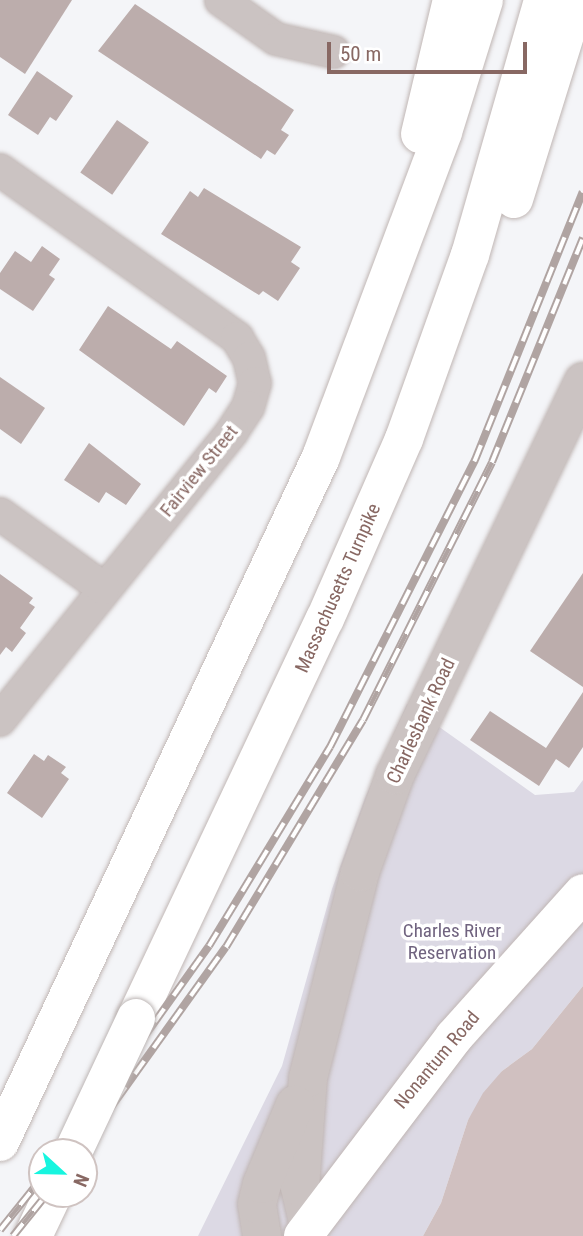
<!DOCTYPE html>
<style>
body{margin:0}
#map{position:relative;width:583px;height:1236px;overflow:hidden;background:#f4f5f8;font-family:"Roboto Condensed",sans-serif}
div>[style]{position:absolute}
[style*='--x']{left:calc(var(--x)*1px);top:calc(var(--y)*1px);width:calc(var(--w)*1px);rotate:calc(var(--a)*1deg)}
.green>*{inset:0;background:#dcd9e4}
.water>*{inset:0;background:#d0c0c0}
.building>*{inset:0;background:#bcadac;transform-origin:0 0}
.roads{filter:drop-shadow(0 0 2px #c0b6b4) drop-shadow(0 0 2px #c0b6b4)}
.minor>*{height:32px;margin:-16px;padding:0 16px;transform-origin:16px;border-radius:16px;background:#cbc3c2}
.tertiary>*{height:38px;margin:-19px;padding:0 19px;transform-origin:19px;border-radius:19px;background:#cbc3c2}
.secondary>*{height:38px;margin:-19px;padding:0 19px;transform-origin:19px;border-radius:19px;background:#fff}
.motorway>*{height:38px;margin:-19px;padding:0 19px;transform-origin:19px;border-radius:19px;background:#fff}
.rail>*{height:8px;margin-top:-4px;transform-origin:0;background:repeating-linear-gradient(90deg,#fff 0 16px,#b0a4a2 0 32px);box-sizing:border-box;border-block:2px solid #b0a4a2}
.bridges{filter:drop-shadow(0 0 2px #bdb6b5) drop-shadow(0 0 2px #bdb6b5)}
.motorway-bridge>*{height:38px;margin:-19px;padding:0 19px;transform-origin:19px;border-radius:19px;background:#fff}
span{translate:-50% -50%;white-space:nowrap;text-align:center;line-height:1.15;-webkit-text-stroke:7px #fff;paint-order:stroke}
.street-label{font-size:19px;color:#886863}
.park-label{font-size:19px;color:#70637f}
.north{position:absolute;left:28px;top:1138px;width:70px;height:70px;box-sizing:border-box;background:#fff;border:2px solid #cfc3c1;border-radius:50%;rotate:112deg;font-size:19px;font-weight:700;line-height:28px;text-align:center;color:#886863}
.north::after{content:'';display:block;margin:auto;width:24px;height:32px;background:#17f5df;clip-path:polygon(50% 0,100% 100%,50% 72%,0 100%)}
.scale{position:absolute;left:327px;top:42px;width:200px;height:32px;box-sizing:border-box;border:4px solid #886863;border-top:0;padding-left:9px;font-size:21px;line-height:24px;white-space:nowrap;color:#886863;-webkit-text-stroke:5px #fff;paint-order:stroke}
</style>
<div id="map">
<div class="green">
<i style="clip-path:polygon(407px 704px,535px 795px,574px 792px,583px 780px,583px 986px,532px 1049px,502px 1071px,468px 1120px,441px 1203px,423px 1236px,198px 1236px,282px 1066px,332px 889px,365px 798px)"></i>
</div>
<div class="water">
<i style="clip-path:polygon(583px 986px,583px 1236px,423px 1236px,441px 1203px,468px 1120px,483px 1093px,502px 1071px,532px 1049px)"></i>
</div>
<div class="building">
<i style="clip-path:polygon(0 0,72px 0,25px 74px,0 57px)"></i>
<i style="clip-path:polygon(135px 4px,294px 110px,281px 130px,289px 135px,275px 155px,267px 150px,261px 159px,98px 51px)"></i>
<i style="clip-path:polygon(37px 71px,73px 96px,56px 121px,50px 117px,38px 135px,8px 115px)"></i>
<i style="left:117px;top:120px;width:39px;height:64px;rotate:35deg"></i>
<i style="clip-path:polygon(204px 188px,301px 247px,291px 262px,300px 268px,278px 301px,263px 291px,259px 295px,161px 234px,190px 191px,198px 197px)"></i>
<i style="clip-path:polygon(42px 246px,60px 259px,49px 275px,55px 279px,33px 311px,0 289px,0 273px,15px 251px,31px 262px)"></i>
<i style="clip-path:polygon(108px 306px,171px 349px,177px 341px,227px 376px,216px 393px,209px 388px,184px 426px,79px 350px)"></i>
<i style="clip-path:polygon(0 377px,45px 408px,21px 444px,0 429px)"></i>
<i style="clip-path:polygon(89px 443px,141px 484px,126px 505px,106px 492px,99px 503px,64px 480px)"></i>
<i style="clip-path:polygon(583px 573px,583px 687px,530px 651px)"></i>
<i style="clip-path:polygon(0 574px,33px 598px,29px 603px,35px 607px,20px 628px,26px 633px,12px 652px,6px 647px,0 655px)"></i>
<i style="clip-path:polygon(583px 692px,583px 747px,569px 768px,556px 759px,539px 786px,470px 740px,490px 711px,546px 748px)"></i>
<i style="clip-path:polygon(34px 754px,44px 761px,48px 755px,66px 767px,61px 773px,69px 779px,42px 818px,7px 793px)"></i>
</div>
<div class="roads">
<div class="minor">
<i style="--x:221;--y:0;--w:67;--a:35.3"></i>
<i style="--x:276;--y:39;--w:59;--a:12.6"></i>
<i style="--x:0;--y:170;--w:291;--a:35.3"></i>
<i style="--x:237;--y:338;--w:23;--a:59"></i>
<i style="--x:249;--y:358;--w:26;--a:77"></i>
<i style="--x:255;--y:383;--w:25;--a:106"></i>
<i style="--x:248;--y:407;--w:30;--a:123"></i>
<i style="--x:232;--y:432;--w:370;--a:128.9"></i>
<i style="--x:0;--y:514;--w:127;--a:35.7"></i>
</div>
<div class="tertiary">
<i style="--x:309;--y:1226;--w:40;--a:-103"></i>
<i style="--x:300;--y:1187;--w:109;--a:-85.8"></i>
<i style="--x:308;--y:1078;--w:212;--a:-75.8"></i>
<i style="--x:360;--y:872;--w:103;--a:-70.2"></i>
<i style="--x:395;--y:775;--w:436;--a:-64.4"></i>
<i style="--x:262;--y:1236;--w:32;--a:-99"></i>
<i style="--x:257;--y:1204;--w:21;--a:-76"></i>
<i style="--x:262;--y:1184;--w:86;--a:-67.3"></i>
</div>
<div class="secondary">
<i style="--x:303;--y:1236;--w:250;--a:-52.8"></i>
<i style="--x:454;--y:1037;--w:193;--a:-48.1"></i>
</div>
<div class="motorway">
<i style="--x:420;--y:134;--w:138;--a:-76.6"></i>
<i style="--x:514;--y:199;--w:208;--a:-72.7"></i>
<i style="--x:136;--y:1018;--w:441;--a:-64.7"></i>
<i style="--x:325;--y:619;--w:197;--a:-66.3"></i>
<i style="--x:404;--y:439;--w:195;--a:-70.3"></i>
<i style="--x:470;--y:255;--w:265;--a:-74"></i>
<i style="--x:0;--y:1142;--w:756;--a:-64.89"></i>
<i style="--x:321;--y:457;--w:347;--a:-69.4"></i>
<i style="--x:443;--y:132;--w:138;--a:-72.7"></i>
<i style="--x:33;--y:1236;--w:47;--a:-64.5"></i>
</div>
</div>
<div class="rail">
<i style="--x:62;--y:1152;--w:253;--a:-54.5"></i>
<i style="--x:209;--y:946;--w:233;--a:-58.7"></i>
<i style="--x:330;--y:747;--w:322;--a:-63.2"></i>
<i style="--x:475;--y:460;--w:289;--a:-68.1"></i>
<i style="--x:79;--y:1152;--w:252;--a:-54.4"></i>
<i style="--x:226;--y:947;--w:265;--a:-58.9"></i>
<i style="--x:363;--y:720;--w:288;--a:-63.4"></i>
<i style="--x:492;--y:462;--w:242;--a:-67.9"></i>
<i style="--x:0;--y:1230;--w:67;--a:-51.1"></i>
<i style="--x:13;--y:1236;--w:54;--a:-51"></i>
</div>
<div class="bridges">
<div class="motorway-bridge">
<i style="--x:73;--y:1152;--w:148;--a:-64.8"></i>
</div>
</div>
<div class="street-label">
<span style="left:199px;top:471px;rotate:-51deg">Fairview Street</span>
<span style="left:338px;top:588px;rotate:-66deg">Massachusetts Turnpike</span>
<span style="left:421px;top:721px;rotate:-65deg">Charlesbank Road</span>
<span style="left:437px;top:1060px;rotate:-50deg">Nonantum Road</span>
</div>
<div class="park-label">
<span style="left:452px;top:942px">Charles River<br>Reservation</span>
</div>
<div class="north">N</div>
<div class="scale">50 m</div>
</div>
